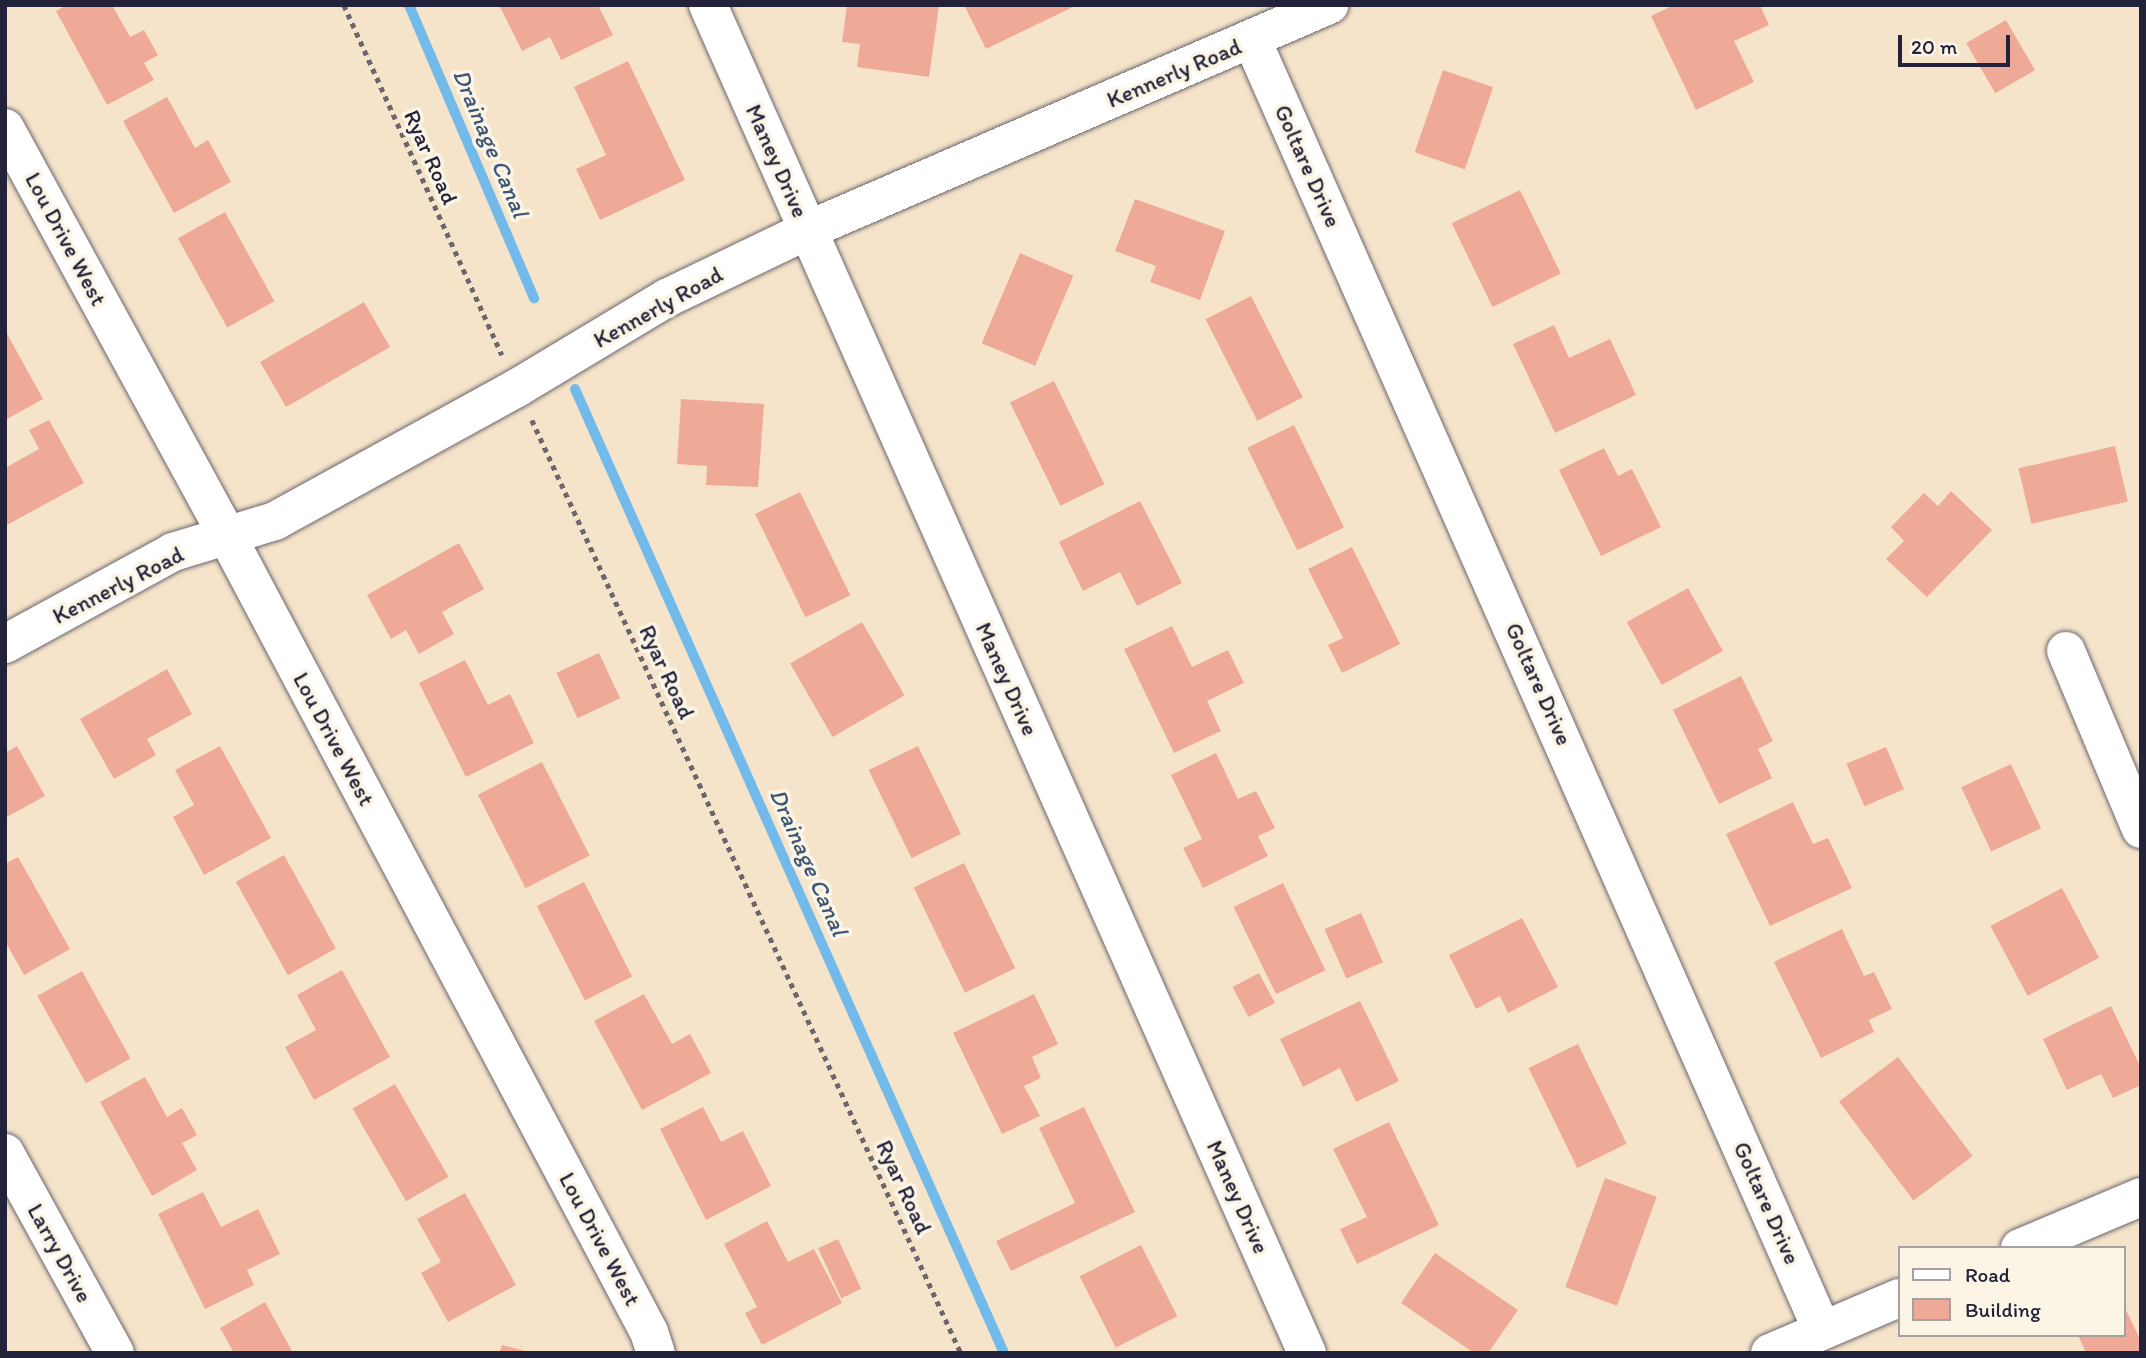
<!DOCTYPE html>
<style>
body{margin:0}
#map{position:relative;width:2146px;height:1358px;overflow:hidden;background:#f6e4ca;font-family:Itim,sans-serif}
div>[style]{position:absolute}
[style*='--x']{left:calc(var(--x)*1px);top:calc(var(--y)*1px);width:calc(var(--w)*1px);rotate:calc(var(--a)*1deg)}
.stream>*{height:10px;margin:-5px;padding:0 5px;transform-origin:5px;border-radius:5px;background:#71bae9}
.building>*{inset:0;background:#efaa97;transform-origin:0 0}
.path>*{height:4.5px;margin-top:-2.25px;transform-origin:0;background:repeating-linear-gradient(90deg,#6c666d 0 5px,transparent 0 10px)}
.roads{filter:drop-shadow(0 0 2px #6c666d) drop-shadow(0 0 2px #6c666d)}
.minor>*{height:38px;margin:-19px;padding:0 19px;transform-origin:19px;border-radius:19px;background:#fff}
span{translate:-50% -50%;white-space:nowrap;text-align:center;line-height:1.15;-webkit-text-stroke:7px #fcf5e5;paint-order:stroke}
.street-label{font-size:23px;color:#22223b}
.water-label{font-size:24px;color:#3e5778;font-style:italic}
.frame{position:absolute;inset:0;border:7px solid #22223b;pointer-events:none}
.legend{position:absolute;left:1898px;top:1246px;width:228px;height:91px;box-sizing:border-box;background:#fcf5e5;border:2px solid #a5a1a1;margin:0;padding:9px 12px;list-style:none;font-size:21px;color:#22223b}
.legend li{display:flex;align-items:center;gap:14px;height:35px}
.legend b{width:35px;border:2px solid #a5a1a1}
.scale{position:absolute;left:1898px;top:35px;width:112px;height:32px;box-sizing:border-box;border:4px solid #22223b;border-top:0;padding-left:9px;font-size:21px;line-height:24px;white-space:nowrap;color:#22223b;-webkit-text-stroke:5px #fcf5e5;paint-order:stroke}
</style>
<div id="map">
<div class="stream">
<i style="--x:409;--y:5;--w:319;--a:66.9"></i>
<i style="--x:575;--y:389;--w:1055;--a:66.01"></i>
</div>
<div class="building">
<i style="clip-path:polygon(67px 5px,112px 5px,130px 37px,144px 30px,158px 55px,144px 63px,154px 80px,107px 105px,56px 11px)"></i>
<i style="clip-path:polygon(499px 5px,598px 5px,613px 35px,561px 60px,550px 37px,522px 51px)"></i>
<i style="clip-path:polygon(847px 5px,939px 6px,929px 77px,857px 67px,860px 44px,842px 42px)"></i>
<i style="clip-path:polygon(964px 5px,1077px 5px,986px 49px)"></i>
<i style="clip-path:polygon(1674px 5px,1760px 5px,1769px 25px,1734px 41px,1754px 82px,1696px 110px,1651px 16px)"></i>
<i style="left:2006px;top:20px;width:58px;height:46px;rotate:60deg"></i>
<i style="clip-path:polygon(628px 61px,685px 180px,600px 220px,576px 169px,606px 155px,574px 87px)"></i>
<i style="left:1443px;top:70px;width:53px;height:87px;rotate:19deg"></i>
<i style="clip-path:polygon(167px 97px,195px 148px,208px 140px,231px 182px,174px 213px,123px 121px)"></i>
<i style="left:1520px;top:190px;width:93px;height:76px;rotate:64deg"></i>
<i style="clip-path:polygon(1135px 199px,1225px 231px,1200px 300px,1150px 282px,1156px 266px,1115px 251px)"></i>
<i style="left:225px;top:212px;width:102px;height:54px;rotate:61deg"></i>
<i style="left:1020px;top:253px;width:58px;height:98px;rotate:23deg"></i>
<i style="left:1251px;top:296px;width:114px;height:51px;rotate:63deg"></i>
<i style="left:364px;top:302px;width:52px;height:120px;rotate:60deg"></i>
<i style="clip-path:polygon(1554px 325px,1569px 358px,1610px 339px,1636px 395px,1555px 433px,1513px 344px)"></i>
<i style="clip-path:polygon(5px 330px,43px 399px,5px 420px)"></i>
<i style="left:1054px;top:381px;width:115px;height:49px;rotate:64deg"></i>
<i style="clip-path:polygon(681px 399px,764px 404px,758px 487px,706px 485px,707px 466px,677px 464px)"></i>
<i style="clip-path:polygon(49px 420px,84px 483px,5px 526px,5px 468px,39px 449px,29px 430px)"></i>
<i style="left:1294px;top:425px;width:114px;height:52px;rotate:64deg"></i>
<i style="left:2115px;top:446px;width:57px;height:99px;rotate:77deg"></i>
<i style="clip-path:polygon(1604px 448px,1618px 476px,1632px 469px,1661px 527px,1601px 556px,1559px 470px)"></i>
<i style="clip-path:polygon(1951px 491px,1992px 530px,1927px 597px,1886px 559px,1904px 541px,1891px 527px,1924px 493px,1938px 506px)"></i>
<i style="left:800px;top:492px;width:115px;height:50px;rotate:64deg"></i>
<i style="clip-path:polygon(1140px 501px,1182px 583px,1137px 606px,1120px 572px,1083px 591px,1059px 542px)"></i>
<i style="clip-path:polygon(459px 543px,484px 589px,442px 612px,454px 634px,419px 654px,406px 630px,391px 639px,367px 595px)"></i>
<i style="clip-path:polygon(1352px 547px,1400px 644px,1342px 673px,1328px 645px,1343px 638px,1308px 569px)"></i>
<i style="left:1688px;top:588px;width:72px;height:70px;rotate:61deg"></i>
<i style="left:862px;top:622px;width:85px;height:83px;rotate:60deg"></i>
<i style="clip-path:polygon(1172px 626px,1192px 667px,1228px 650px,1244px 683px,1207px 701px,1221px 731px,1174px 753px,1124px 649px)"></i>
<i style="left:599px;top:653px;width:50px;height:47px;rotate:65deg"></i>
<i style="clip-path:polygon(465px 660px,488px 705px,510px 694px,534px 743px,466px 777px,419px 683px)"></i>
<i style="clip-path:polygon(167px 669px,192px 714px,147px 739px,156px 755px,114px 779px,80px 719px)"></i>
<i style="clip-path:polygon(1741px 676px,1773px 741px,1758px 749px,1772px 778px,1719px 804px,1673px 710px)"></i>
<i style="clip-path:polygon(17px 746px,45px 796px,5px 818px,5px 753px)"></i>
<i style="clip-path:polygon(220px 746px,271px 838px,204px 875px,173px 817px,194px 805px,175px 770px)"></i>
<i style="left:918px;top:746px;width:98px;height:55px;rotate:64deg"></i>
<i style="left:1886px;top:747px;width:46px;height:43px;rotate:67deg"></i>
<i style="clip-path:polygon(1216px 753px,1238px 799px,1256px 791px,1275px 828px,1258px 836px,1268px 856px,1203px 888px,1183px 848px,1202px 839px,1171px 775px)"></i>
<i style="left:542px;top:762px;width:105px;height:72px;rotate:63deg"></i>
<i style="left:2011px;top:764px;width:71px;height:55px;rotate:65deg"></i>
<i style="clip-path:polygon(1793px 802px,1813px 844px,1828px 838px,1852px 888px,1770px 926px,1726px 834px)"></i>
<i style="left:284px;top:855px;width:107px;height:55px;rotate:61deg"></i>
<i style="clip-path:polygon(18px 857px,70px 949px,24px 975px,5px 941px,5px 864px)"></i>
<i style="left:964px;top:863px;width:117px;height:56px;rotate:64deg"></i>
<i style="left:584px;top:882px;width:106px;height:53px;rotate:63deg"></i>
<i style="left:1283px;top:883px;width:97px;height:55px;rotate:64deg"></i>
<i style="left:2062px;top:888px;width:79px;height:81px;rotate:62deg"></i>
<i style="left:1361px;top:913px;width:54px;height:40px;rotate:66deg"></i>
<i style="clip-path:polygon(1522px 918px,1558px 987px,1508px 1013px,1500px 996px,1476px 1009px,1449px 955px)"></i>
<i style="clip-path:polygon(1842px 929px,1864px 976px,1874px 972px,1892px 1009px,1869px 1020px,1874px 1032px,1821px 1058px,1774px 962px)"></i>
<i style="clip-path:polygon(342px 970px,390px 1057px,314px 1100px,285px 1047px,316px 1030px,297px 995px)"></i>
<i style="left:82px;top:971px;width:100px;height:51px;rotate:61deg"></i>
<i style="left:1259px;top:973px;width:34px;height:30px;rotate:62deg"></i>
<i style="clip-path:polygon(644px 994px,672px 1044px,690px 1034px,711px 1073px,642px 1110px,594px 1021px)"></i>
<i style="clip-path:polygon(1034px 994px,1058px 1044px,1032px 1057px,1041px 1078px,1024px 1086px,1040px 1116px,1002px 1134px,953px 1033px)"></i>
<i style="clip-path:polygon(1360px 1001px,1399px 1081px,1356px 1102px,1340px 1068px,1303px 1087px,1280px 1039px)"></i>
<i style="clip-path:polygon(2111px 1006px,2141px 1068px,2141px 1085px,2113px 1098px,2101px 1074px,2067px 1090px,2043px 1039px)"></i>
<i style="left:1578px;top:1044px;width:111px;height:55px;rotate:64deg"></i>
<i style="left:1898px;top:1057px;width:124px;height:74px;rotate:53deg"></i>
<i style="clip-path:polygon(145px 1077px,167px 1117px,182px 1108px,197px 1135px,182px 1143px,197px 1170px,152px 1196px,100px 1102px)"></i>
<i style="left:395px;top:1084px;width:107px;height:49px;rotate:60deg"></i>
<i style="clip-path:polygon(703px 1107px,721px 1142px,743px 1131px,771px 1186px,706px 1220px,660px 1129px)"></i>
<i style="clip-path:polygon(1084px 1107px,1135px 1212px,1011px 1271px,996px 1241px,1075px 1203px,1039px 1128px)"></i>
<i style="clip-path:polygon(1389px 1122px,1439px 1225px,1357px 1264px,1340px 1229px,1367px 1217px,1333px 1149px)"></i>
<i style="left:1605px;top:1178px;width:55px;height:116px;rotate:20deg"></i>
<i style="clip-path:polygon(203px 1192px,221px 1227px,258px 1209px,280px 1254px,247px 1270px,254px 1285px,205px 1309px,158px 1214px)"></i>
<i style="clip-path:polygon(465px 1193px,516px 1285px,448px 1322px,421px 1273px,441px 1262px,417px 1219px)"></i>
<i style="clip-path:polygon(767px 1221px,788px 1262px,814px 1249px,842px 1303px,762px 1345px,745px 1313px,757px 1307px,724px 1244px)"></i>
<i style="left:838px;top:1239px;width:55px;height:22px;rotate:65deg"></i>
<i style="left:1141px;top:1245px;width:80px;height:69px;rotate:63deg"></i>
<i style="clip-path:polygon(1435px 1253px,1518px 1310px,1488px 1353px,1474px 1353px,1401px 1303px)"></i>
<i style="clip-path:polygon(265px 1302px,293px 1353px,234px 1353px,220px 1328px)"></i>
<i style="clip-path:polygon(2123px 1304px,2141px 1341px,2141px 1353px,2086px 1353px,2078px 1335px,2123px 1335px)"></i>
<i style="clip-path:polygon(502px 1345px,529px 1352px,529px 1353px,499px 1353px)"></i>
</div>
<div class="path">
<i style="--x:344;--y:5;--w:384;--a:65.7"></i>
<i style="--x:532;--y:420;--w:1027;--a:65.31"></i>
</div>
<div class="roads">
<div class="minor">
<i style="--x:708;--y:5;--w:1475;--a:66.04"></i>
<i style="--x:1252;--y:40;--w:1410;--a:66.16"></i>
<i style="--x:5;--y:128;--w:464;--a:61.4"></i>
<i style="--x:227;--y:536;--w:901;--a:62.07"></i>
<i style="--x:649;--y:1332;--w:22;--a:72"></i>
<i style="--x:5;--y:644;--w:192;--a:-28.7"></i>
<i style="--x:173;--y:552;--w:107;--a:-16.9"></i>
<i style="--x:275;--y:521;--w:276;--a:-28.8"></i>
<i style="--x:517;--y:388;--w:175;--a:-31"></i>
<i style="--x:667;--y:298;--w:157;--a:-25.7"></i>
<i style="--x:808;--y:230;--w:568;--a:-23.36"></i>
<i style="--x:2066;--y:651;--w:193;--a:67.2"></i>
<i style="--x:5;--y:1153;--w:228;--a:61.2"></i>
<i style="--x:2020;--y:1248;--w:131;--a:-22.9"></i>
<i style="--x:1770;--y:1353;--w:140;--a:-23.1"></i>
</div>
</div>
<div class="street-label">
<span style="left:1174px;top:73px;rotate:-23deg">Kennerly Road</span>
<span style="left:431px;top:157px;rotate:66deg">Ryar Road</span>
<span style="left:777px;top:161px;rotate:66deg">Maney Drive</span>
<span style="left:1308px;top:166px;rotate:66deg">Goltare Drive</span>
<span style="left:66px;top:239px;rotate:62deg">Lou Drive West</span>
<span style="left:658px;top:307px;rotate:-29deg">Kennerly Road</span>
<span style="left:118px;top:585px;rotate:-27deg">Kennerly Road</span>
<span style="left:667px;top:672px;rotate:65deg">Ryar Road</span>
<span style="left:1007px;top:679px;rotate:66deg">Maney Drive</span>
<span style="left:1539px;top:684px;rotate:66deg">Goltare Drive</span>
<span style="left:334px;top:739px;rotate:62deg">Lou Drive West</span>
<span style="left:904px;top:1187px;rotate:65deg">Ryar Road</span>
<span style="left:1238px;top:1197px;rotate:66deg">Maney Drive</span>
<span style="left:1767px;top:1203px;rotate:66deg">Goltare Drive</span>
<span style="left:600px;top:1239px;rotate:62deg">Lou Drive West</span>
<span style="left:60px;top:1253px;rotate:61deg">Larry Drive</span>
</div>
<div class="water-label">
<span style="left:491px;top:143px;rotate:67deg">Drainage Canal</span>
<span style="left:809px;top:862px;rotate:66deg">Drainage Canal</span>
</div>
<div class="frame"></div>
<ul class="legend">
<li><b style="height:9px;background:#fff"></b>Road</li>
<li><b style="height:19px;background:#efaa97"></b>Building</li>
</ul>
<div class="scale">20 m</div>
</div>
